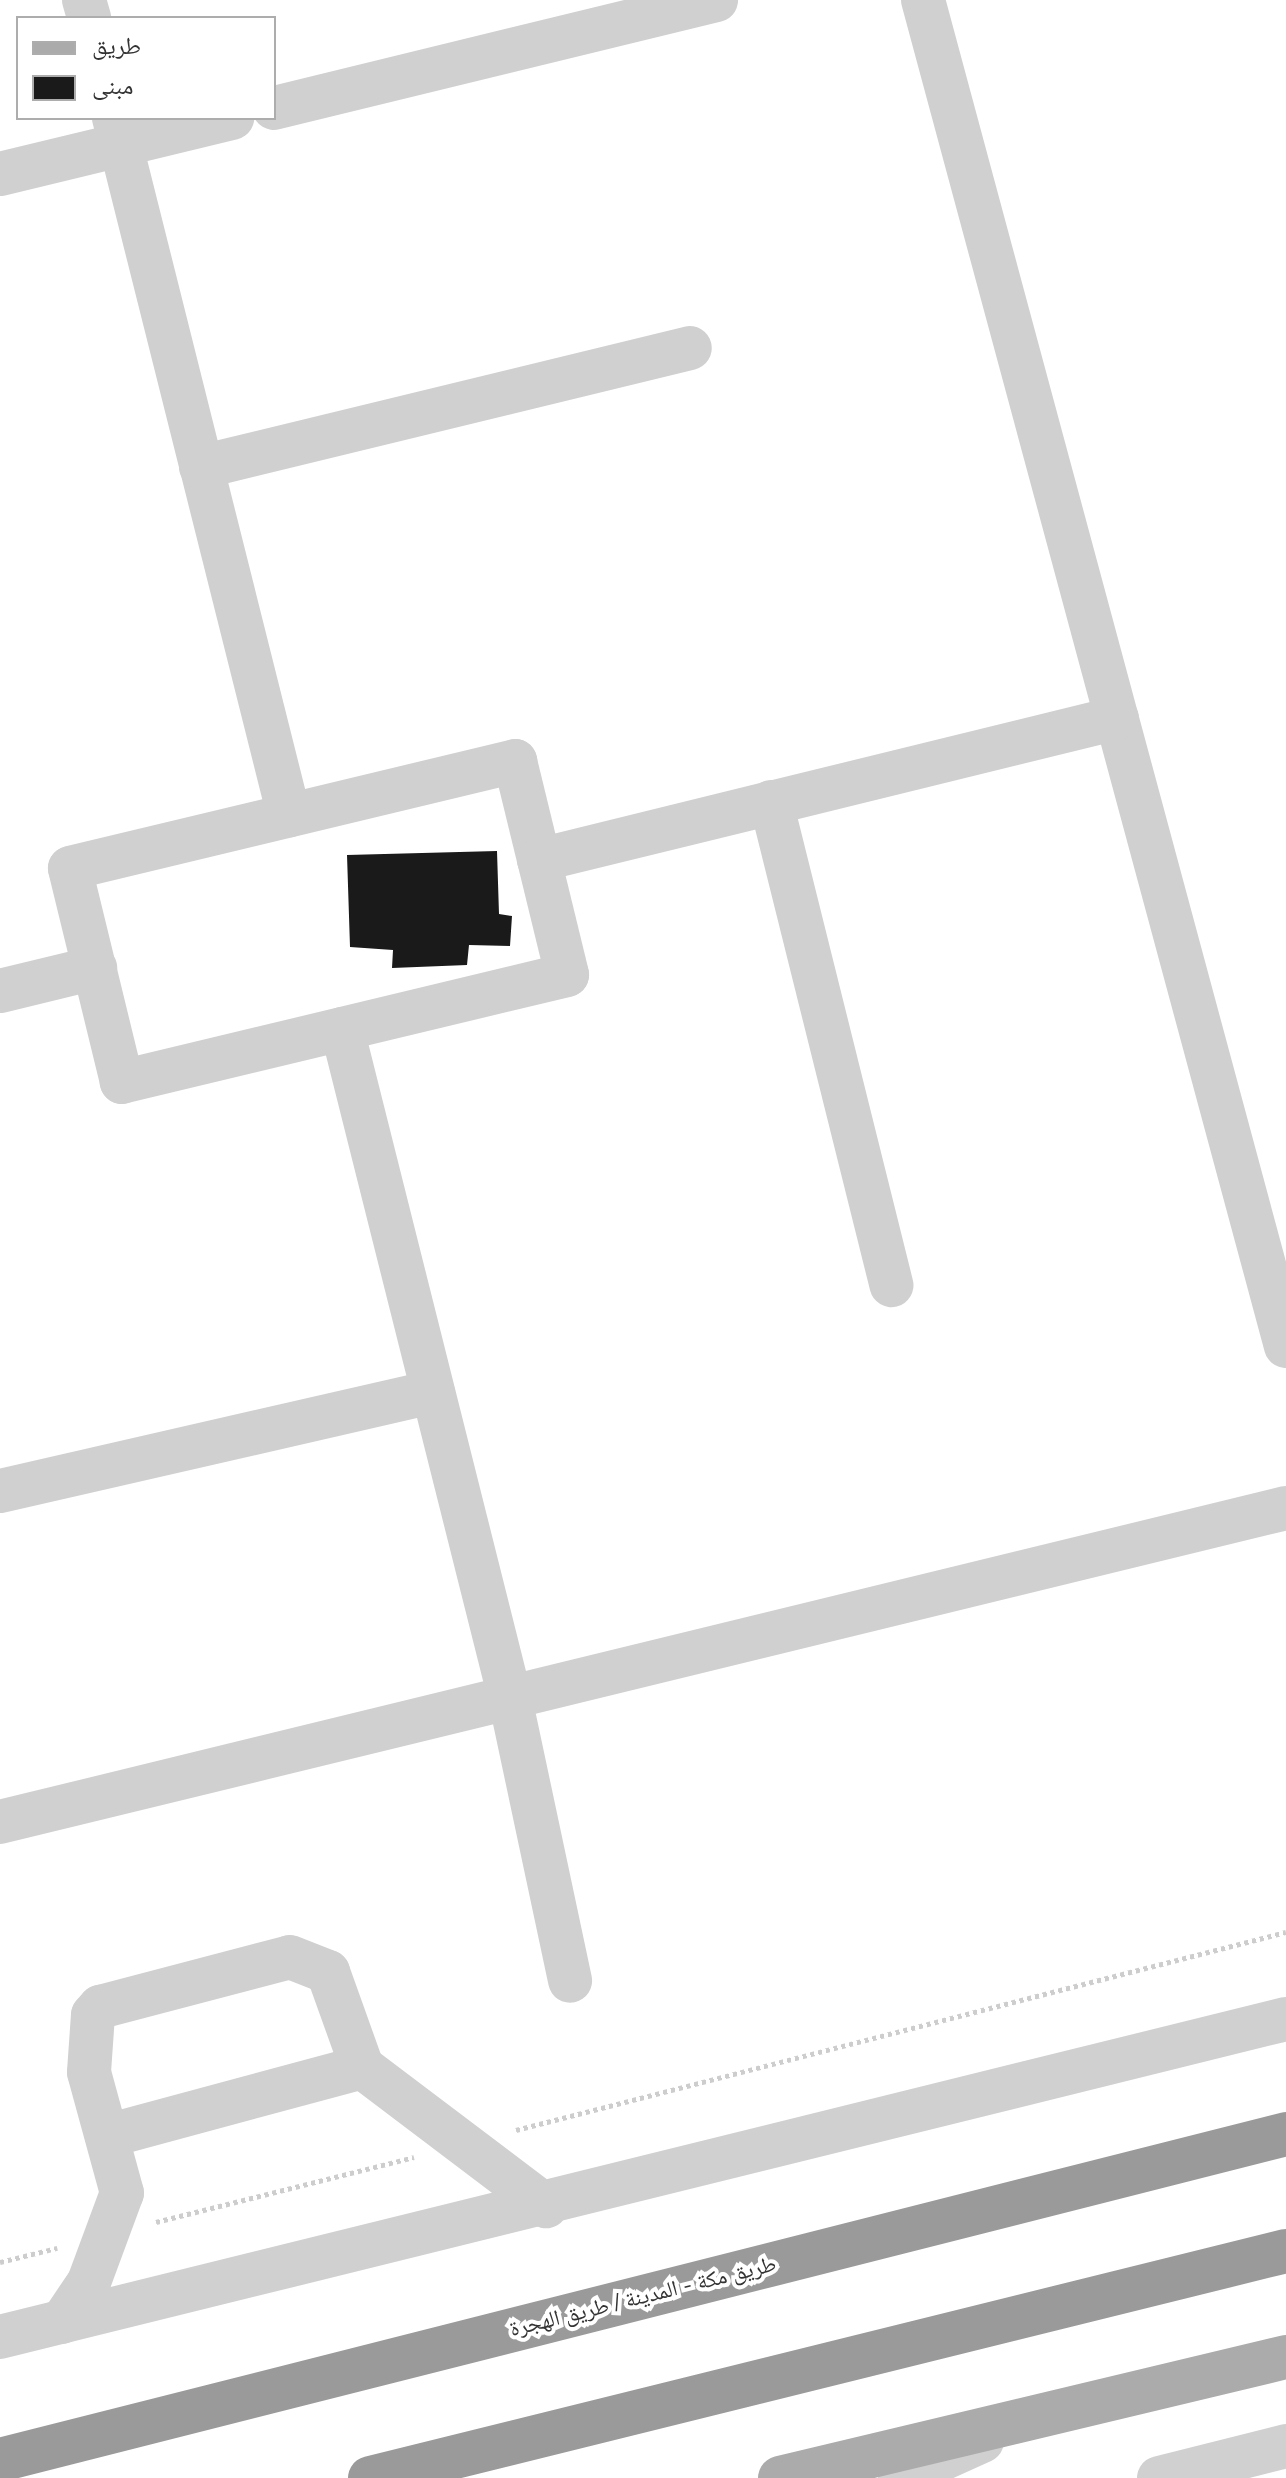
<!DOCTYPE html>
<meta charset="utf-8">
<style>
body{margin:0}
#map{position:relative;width:1286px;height:2478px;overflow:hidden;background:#fff;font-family:"Nunito Sans","Noto Naskh Arabic",sans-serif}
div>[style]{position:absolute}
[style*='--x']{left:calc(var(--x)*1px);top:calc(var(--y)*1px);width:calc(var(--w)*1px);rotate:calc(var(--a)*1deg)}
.building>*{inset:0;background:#1a1a1a}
.path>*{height:5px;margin-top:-2.5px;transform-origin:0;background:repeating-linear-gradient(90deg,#cdcdcd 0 4px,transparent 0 8px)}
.minor>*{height:44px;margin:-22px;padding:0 22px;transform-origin:22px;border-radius:22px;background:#d0d0d0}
.major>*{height:44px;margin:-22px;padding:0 22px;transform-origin:22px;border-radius:22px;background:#ababab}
.highway>*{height:44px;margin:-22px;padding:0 22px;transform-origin:22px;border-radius:22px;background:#9a9a9a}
span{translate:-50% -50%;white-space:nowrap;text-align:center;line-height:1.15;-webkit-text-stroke:8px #fff;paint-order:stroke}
.street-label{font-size:22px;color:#333}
.legend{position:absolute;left:16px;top:16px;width:260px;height:104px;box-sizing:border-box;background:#fff;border:2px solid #adadad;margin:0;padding:10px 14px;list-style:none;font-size:24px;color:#333}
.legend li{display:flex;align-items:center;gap:16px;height:40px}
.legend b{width:40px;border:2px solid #adadad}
</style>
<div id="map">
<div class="building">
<i style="clip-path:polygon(497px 851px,499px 914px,512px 916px,510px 946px,469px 945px,467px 965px,392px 968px,393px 950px,350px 947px,347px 855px)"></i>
</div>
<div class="path">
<i style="--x:516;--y:2130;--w:795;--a:-14.42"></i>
<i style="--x:156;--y:2222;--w:266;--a:-14.1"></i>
<i style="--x:0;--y:2262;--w:59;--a:-13.8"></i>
</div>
<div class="minor">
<i style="--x:84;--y:0;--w:19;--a:74"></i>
<i style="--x:923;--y:0;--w:1394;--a:74.91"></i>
<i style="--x:274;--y:108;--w:455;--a:-13.7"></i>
<i style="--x:114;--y:118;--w:719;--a:75.91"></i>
<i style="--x:0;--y:174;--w:239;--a:-13.6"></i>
<i style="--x:201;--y:467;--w:503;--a:-13.68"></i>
<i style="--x:515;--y:761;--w:220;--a:76.3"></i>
<i style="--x:567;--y:975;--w:458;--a:166.5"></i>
<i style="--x:122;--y:1082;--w:220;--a:-103.7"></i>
<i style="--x:70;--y:868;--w:458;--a:-13.5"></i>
<i style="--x:771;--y:802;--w:498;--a:76"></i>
<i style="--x:539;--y:860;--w:595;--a:-13.8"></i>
<i style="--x:0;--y:991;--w:98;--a:-13.6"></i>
<i style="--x:342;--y:1029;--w:690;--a:75.9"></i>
<i style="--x:510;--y:1698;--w:289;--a:78"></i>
<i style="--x:0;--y:1491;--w:444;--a:-12.9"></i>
<i style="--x:0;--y:1822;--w:1324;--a:-13.72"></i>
<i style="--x:107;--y:2136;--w:264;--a:-15.1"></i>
<i style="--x:62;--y:2322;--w:48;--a:-56"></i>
<i style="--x:89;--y:2282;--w:95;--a:-69.7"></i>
<i style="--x:122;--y:2193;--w:125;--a:-105.3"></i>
<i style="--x:89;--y:2072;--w:57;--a:-86"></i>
<i style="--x:93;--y:2015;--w:11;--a:-49"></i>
<i style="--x:100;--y:2007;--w:196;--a:-14.7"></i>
<i style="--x:290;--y:1957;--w:41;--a:21.5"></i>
<i style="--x:328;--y:1972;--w:101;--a:70.3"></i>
<i style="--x:362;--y:2067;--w:231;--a:37.1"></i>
<i style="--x:0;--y:2337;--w:1325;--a:-13.89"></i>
<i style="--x:900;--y:2478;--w:90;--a:-24.3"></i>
<i style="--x:1159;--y:2478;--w:131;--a:-14.1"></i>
</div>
<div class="major">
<i style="--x:780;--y:2478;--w:520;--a:-13.45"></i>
</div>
<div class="highway">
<i style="--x:0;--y:2460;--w:1327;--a:-14.22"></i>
<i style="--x:370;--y:2478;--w:944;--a:-13.92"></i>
</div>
<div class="street-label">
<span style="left:643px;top:2297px;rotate:-14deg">طريق مكة - المدينة / طريق الهجرة</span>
</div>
<ul class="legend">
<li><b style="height:10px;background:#ababab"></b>طريق</li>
<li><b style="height:22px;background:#1a1a1a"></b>مبنى</li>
</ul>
</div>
